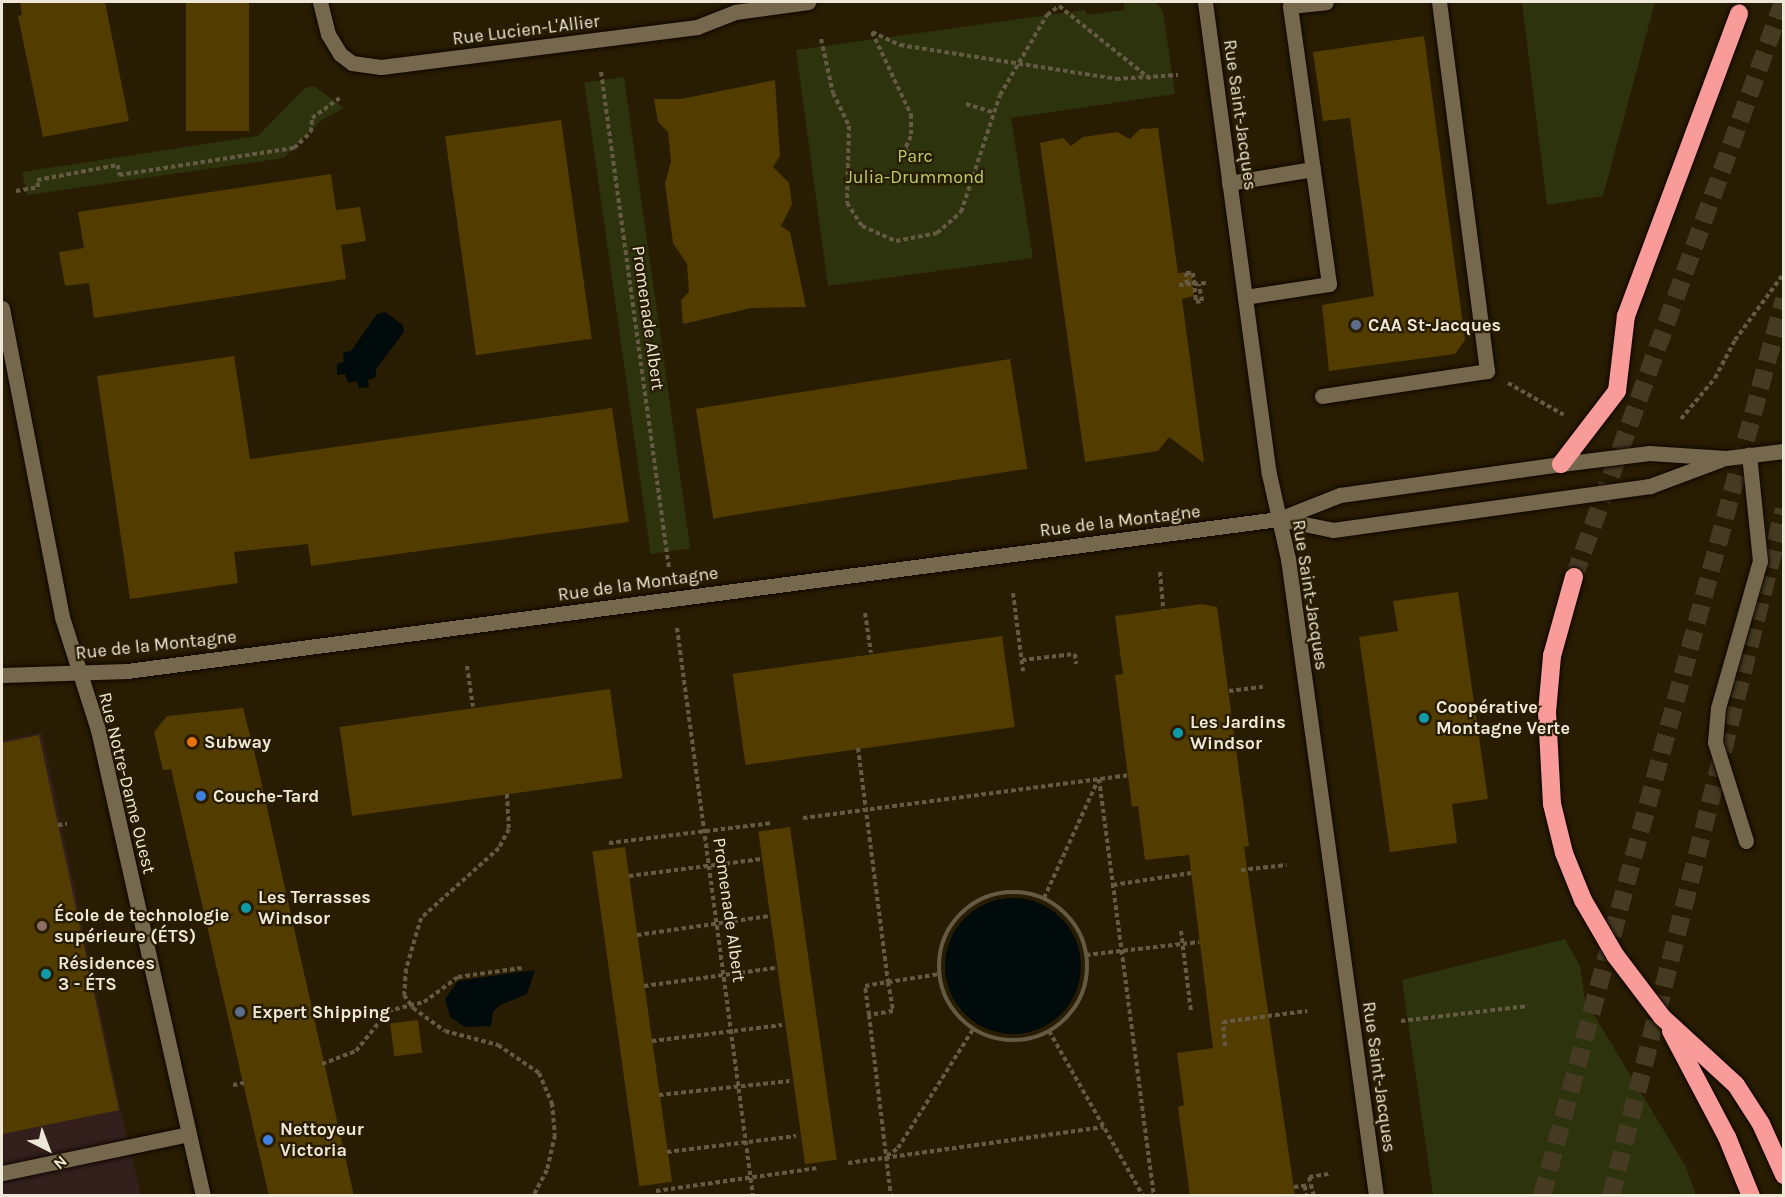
<!DOCTYPE html>
<meta charset="utf-8">
<style>
body{margin:0}
#map{position:relative;width:1785px;height:1197px;overflow:hidden;background:#281d02;font-family:Karla,sans-serif}
div>[style]{position:absolute}
[style*='--x']{left:calc(var(--x)*1px);top:calc(var(--y)*1px);width:calc(var(--w)*1px);rotate:calc(var(--a)*1deg)}
.education>*{inset:0;background:#33201d}
.green>*{inset:0;background:#2d330d;transform-origin:0 0}
.water>*{inset:0;background:#010b0c}
.round{border-radius:50%}
.building>*{inset:0;background:#523c00;transform-origin:0 0}
.highway-tunnel>*{height:18px;margin-top:-9px;transform-origin:0;background:repeating-linear-gradient(90deg,#463b22 0 18px,transparent 0 27px)}
.path>*{height:4px;margin-top:-2px;transform-origin:0;background:repeating-linear-gradient(90deg,#655b44 0 4.5px,transparent 0 7.5px)}
.path>.ring{margin:-2px;padding:0;box-sizing:content-box;background:none;border:4px solid #655b44;border-radius:50%}
.roads{filter:drop-shadow(0 0 2px #100600) drop-shadow(0 0 2px #100600)}
.lane>*{height:15px;margin:-7.5px;padding:0 7.5px;transform-origin:7.5px;border-radius:7.5px;background:#75684c}
.street>*{height:15px;margin:-7.5px;padding:0 7.5px;transform-origin:7.5px;border-radius:7.5px;background:#75684c}
.secondary>*{height:15px;margin:-7.5px;padding:0 7.5px;transform-origin:7.5px;border-radius:7.5px;background:#75684c}
.highway>*{height:18px;margin:-9px;padding:0 9px;transform-origin:9px;border-radius:9px;background:#f99c99}
.dots>*{width:16px;height:16px;translate:-50% -50%;box-sizing:border-box;border:3px solid #281d02;border-radius:50%}
span{translate:-50% -50%;white-space:nowrap;text-align:center;line-height:1.15;-webkit-text-stroke:4.5px #281d02;paint-order:stroke}
.street-label{font-size:18px;color:#efe7d8}
.park-label{font-size:18px;color:#bcce6b}
.poi-label{font-size:18px;color:#efe7d8;font-weight:700}
.left{translate:0 -50%;text-align:left}
.frame{position:absolute;inset:0;border:3px solid #efe7d8;pointer-events:none}
.north{position:absolute;left:18px;top:1119px;width:60px;height:60px;-webkit-text-stroke:4px #281d02;paint-order:stroke;rotate:138deg;font-size:16px;font-weight:700;line-height:24px;text-align:center;color:#efe7d8}
.north::after{content:'';display:block;margin:auto;width:21px;height:27px;background:#efe7d8;clip-path:polygon(50% 0,100% 100%,50% 72%,0 100%)}
</style>
<div id="map">
<div class="education">
<i style="clip-path:polygon(42px 733px,121px 1111px,141px 1195px,2px 1196px,2px 740px)"></i>
</div>
<div class="green">
<i style="clip-path:polygon(1155px 2px,1163px 11px,1175px 94px,1011px 118px,1033px 258px,828px 286px,796px 50px,1085px 10px,1087px 15px,1124px 10px,1124px 3px)"></i>
<i style="clip-path:polygon(1522px 2px,1655px 2px,1603px 196px,1547px 205px)"></i>
<i style="left:624px;top:77px;width:476px;height:40px;rotate:82deg"></i>
<i style="clip-path:polygon(314px 86px,344px 108px,323px 119px,284px 158px,27px 195px,22px 172px,258px 136px,305px 88px)"></i>
<i style="clip-path:polygon(1565px 939px,1580px 966px,1585px 1000px,1686px 1167px,1696px 1195px,1433px 1195px,1402px 980px)"></i>
</div>
<div class="water">
<i style="clip-path:polygon(385px 312px,403px 325px,404px 332px,376px 369px,376px 377px,368px 380px,369px 387px,359px 388px,357px 381px,348px 383px,345px 374px,337px 375px,337px 364px,344px 362px,343px 353px,351px 351px,377px 314px)"></i>
<i class="round" style="left:945px;top:898px;width:136px;height:136px"></i>
<i style="clip-path:polygon(535px 970px,527px 994px,500px 1005px,493px 1012px,491px 1026px,465px 1027px,450px 1017px,445px 999px,458px 981px)"></i>
</div>
<div class="building">
<i style="clip-path:polygon(20px 2px,105px 2px,129px 121px,43px 137px,18px 16px,22px 15px)"></i>
<i style="left:186px;top:2px;width:63px;height:129px"></i>
<i style="clip-path:polygon(1424px 36px,1465px 340px,1455px 354px,1329px 371px,1322px 305px,1374px 296px,1350px 118px,1323px 121px,1313px 52px)"></i>
<i style="clip-path:polygon(775px 80px,780px 156px,773px 167px,789px 183px,792px 204px,781px 226px,790px 232px,806px 307px,751px 308px,683px 324px,681px 300px,689px 292px,687px 264px,673px 243px,665px 184px,671px 161px,668px 132px,658px 122px,654px 99px,681px 99px)"></i>
<i style="left:561px;top:120px;width:221px;height:117px;rotate:82deg"></i>
<i style="clip-path:polygon(1158px 128px,1178px 273px,1191px 272px,1194px 296px,1182px 299px,1204px 463px,1169px 437px,1158px 451px,1085px 462px,1040px 143px,1063px 138px,1071px 146px,1083px 137px,1117px 132px,1130px 139px,1140px 129px)"></i>
<i style="clip-path:polygon(331px 174px,336px 210px,360px 207px,366px 241px,341px 245px,346px 279px,94px 318px,89px 283px,65px 286px,59px 252px,84px 248px,78px 212px)"></i>
<i style="clip-path:polygon(234px 356px,250px 459px,612px 408px,629px 522px,311px 566px,308px 544px,234px 552px,238px 583px,130px 599px,97px 376px)"></i>
<i style="left:1010px;top:359px;width:111px;height:318px;rotate:81deg"></i>
<i style="clip-path:polygon(1458px 592px,1488px 799px,1452px 804px,1457px 843px,1390px 852px,1359px 637px,1398px 631px,1393px 601px)"></i>
<i style="clip-path:polygon(1202px 604px,1217px 607px,1249px 846px,1244px 847px,1295px 1196px,1190px 1196px,1178px 1107px,1184px 1105px,1177px 1053px,1213px 1048px,1189px 855px,1145px 860px,1138px 806px,1132px 807px,1115px 675px,1123px 674px,1115px 616px)"></i>
<i style="left:1002px;top:636px;width:92px;height:272px;rotate:82deg"></i>
<i style="left:610px;top:689px;width:90px;height:273px;rotate:82deg"></i>
<i style="clip-path:polygon(243px 708px,257px 763px,354px 1196px,269px 1196px,171px 769px,163px 770px,154px 732px,167px 716px)"></i>
<i style="clip-path:polygon(39px 735px,119px 1110px,2px 1134px,2px 743px)"></i>
<i style="left:790px;top:827px;width:336px;height:32px;rotate:82deg"></i>
<i style="left:625px;top:847px;width:338px;height:33px;rotate:82deg"></i>
<i style="left:418px;top:1020px;width:33px;height:28px;rotate:83deg"></i>
</div>
<div class="highway-tunnel">
<i style="--x:1574;--y:577;--w:612;--a:-70.02"></i>
<i style="--x:1542;--y:1196;--w:929;--a:-74.9"></i>
<i style="--x:1611;--y:1196;--w:708;--a:-75.87"></i>
</div>
<div class="path">
<i style="--x:872;--y:32;--w:31;--a:25"></i>
<i style="--x:900;--y:45;--w:219;--a:8.9"></i>
<i style="--x:1116;--y:79;--w:62;--a:-3.7"></i>
<i style="--x:872;--y:32;--w:92;--a:64.8"></i>
<i style="--x:911;--y:115;--w:21;--a:90"></i>
<i style="--x:911;--y:136;--w:14;--a:115"></i>
<i style="--x:905;--y:149;--w:10;--a:45"></i>
<i style="--x:821;--y:39;--w:55;--a:77.5"></i>
<i style="--x:833;--y:93;--w:37;--a:64"></i>
<i style="--x:849;--y:126;--w:77;--a:91.5"></i>
<i style="--x:847;--y:203;--w:27;--a:57"></i>
<i style="--x:862;--y:226;--w:37;--a:24"></i>
<i style="--x:896;--y:241;--w:42;--a:-11"></i>
<i style="--x:937;--y:233;--w:32;--a:-41"></i>
<i style="--x:961;--y:212;--w:123;--a:-71.6"></i>
<i style="--x:1000;--y:95;--w:93;--a:-59.6"></i>
<i style="--x:1047;--y:15;--w:15;--a:-37"></i>
<i style="--x:1059;--y:6;--w:117;--a:38.7"></i>
<i style="--x:601;--y:72;--w:500;--a:82.2"></i>
<i style="--x:966;--y:104;--w:28;--a:17"></i>
<i style="--x:16;--y:191;--w:22;--a:-10"></i>
<i style="--x:38;--y:187;--w:7;--a:-98"></i>
<i style="--x:37;--y:180;--w:82;--a:-10.5"></i>
<i style="--x:118;--y:165;--w:10;--a:84"></i>
<i style="--x:119;--y:175;--w:177;--a:-8.8"></i>
<i style="--x:294;--y:148;--w:23;--a:-43"></i>
<i style="--x:311;--y:132;--w:14;--a:-86"></i>
<i style="--x:312;--y:118;--w:34;--a:-36"></i>
<i style="--x:1187;--y:284;--w:11;--a:-95"></i>
<i style="--x:1186;--y:273;--w:7;--a:0"></i>
<i style="--x:1193;--y:273;--w:29;--a:84"></i>
<i style="--x:1196;--y:302;--w:6;--a:-9"></i>
<i style="--x:1202;--y:301;--w:17;--a:-100"></i>
<i style="--x:1179;--y:285;--w:27;--a:-4"></i>
<i style="--x:1508;--y:383;--w:64;--a:29.7"></i>
<i style="--x:1681;--y:419;--w:53;--a:-50.3"></i>
<i style="--x:1715;--y:378;--w:43;--a:-62.2"></i>
<i style="--x:1735;--y:340;--w:83;--a:-53.8"></i>
<i style="--x:1160;--y:572;--w:38;--a:85"></i>
<i style="--x:1013;--y:593;--w:79;--a:82.7"></i>
<i style="--x:865;--y:613;--w:40;--a:81.5"></i>
<i style="--x:677;--y:628;--w:573;--a:82.38"></i>
<i style="--x:1022;--y:660;--w:53;--a:-6.5"></i>
<i style="--x:1075;--y:654;--w:10;--a:84"></i>
<i style="--x:467;--y:666;--w:41;--a:81.7"></i>
<i style="--x:1229;--y:691;--w:34;--a:-7"></i>
<i style="--x:858;--y:748;--w:236;--a:82.7"></i>
<i style="--x:888;--y:982;--w:29;--a:80"></i>
<i style="--x:893;--y:1011;--w:24;--a:171"></i>
<i style="--x:869;--y:1015;--w:29;--a:-98"></i>
<i style="--x:865;--y:986;--w:23;--a:-10"></i>
<i style="--x:888;--y:982;--w:53;--a:-8.7"></i>
<i style="--x:1099;--y:779;--w:421;--a:82.5"></i>
<i style="--x:507;--y:794;--w:35;--a:87"></i>
<i style="--x:509;--y:829;--w:21;--a:118"></i>
<i style="--x:499;--y:848;--w:105;--a:138.1"></i>
<i style="--x:421;--y:918;--w:53;--a:106.4"></i>
<i style="--x:406;--y:969;--w:26;--a:94"></i>
<i style="--x:404;--y:995;--w:16;--a:55"></i>
<i style="--x:413;--y:1008;--w:39;--a:36"></i>
<i style="--x:445;--y:1031;--w:55;--a:14.8"></i>
<i style="--x:498;--y:1045;--w:50;--a:34.3"></i>
<i style="--x:539;--y:1073;--w:33;--a:67"></i>
<i style="--x:552;--y:1103;--w:32;--a:85"></i>
<i style="--x:555;--y:1135;--w:36;--a:103"></i>
<i style="--x:547;--y:1170;--w:30;--a:118"></i>
<i style="--x:803;--y:818;--w:328;--a:-7.5"></i>
<i style="--x:58;--y:825;--w:9;--a:-6"></i>
<i style="--x:609;--y:843;--w:163;--a:-7"></i>
<i style="--x:1241;--y:870;--w:46;--a:-6.2"></i>
<i style="--x:629;--y:876;--w:134;--a:-7.3"></i>
<i style="--x:1113;--y:885;--w:79;--a:-8.7"></i>
<i class="ring" style="left:939px;top:892px;width:144px;height:144px"></i>
<i style="--x:1044;--y:898;--w:130;--a:-65.4"></i>
<i style="--x:1181;--y:931;--w:81;--a:82.9"></i>
<i style="--x:637;--y:935;--w:133;--a:-8.2"></i>
<i style="--x:1086;--y:955;--w:114;--a:-6.6"></i>
<i style="--x:644;--y:986;--w:132;--a:-7.8"></i>
<i style="--x:869;--y:1015;--w:182;--a:83.1"></i>
<i style="--x:1401;--y:1021;--w:128;--a:-6.7"></i>
<i style="--x:1049;--y:1031;--w:190;--a:60.3"></i>
<i style="--x:652;--y:1041;--w:131;--a:-7"></i>
<i style="--x:1225;--y:1046;--w:24;--a:-95"></i>
<i style="--x:1223;--y:1022;--w:85;--a:-7.5"></i>
<i style="--x:322;--y:1064;--w:36;--a:-21"></i>
<i style="--x:356;--y:1051;--w:51;--a:-51.3"></i>
<i style="--x:388;--y:1011;--w:37;--a:-14"></i>
<i style="--x:424;--y:1002;--w:42;--a:-36.3"></i>
<i style="--x:458;--y:977;--w:64;--a:-8.1"></i>
<i style="--x:233;--y:1085;--w:11;--a:-10"></i>
<i style="--x:659;--y:1095;--w:131;--a:-6.1"></i>
<i style="--x:667;--y:1152;--w:130;--a:-7.1"></i>
<i style="--x:887;--y:1156;--w:14;--a:-36"></i>
<i style="--x:898;--y:1148;--w:142;--a:-57.7"></i>
<i style="--x:848;--y:1163;--w:258;--a:-8"></i>
<i style="--x:1305;--y:1186;--w:10;--a:84"></i>
<i style="--x:1294;--y:1187;--w:16;--a:-7"></i>
<i style="--x:656;--y:1191;--w:164;--a:-8.1"></i>
<i style="--x:1314;--y:1196;--w:20;--a:-105"></i>
<i style="--x:1309;--y:1177;--w:20;--a:-9"></i>
</div>
<div class="roads">
<div class="lane">
<i style="--x:1229;--y:183;--w:85;--a:-9.5"></i>
<i style="--x:1245;--y:297;--w:85;--a:-8.8"></i>
<i style="--x:1329;--y:284;--w:281;--a:-98"></i>
<i style="--x:1290;--y:6;--w:36;--a:-6"></i>
<i style="--x:1322;--y:396;--w:167;--a:-8.6"></i>
<i style="--x:1487;--y:371;--w:372;--a:-97.4"></i>
<i style="--x:1746;--y:841;--w:104;--a:-107.4"></i>
<i style="--x:1715;--y:742;--w:34;--a:-85"></i>
<i style="--x:1718;--y:708;--w:153;--a:-74.1"></i>
<i style="--x:1760;--y:561;--w:107;--a:-95.9"></i>
</div>
<div class="street">
<i style="--x:320;--y:2;--w:33;--a:76"></i>
<i style="--x:328;--y:34;--w:23;--a:59"></i>
<i style="--x:340;--y:54;--w:15;--a:37"></i>
<i style="--x:352;--y:63;--w:29;--a:8"></i>
<i style="--x:381;--y:67;--w:319;--a:-7.2"></i>
<i style="--x:697;--y:27;--w:41;--a:-21.5"></i>
<i style="--x:735;--y:12;--w:74;--a:-7.8"></i>
<i style="--x:2;--y:1173;--w:190;--a:-11.8"></i>
</div>
<div class="secondary">
<i style="--x:1205;--y:2;--w:476;--a:82.3"></i>
<i style="--x:1269;--y:474;--w:87;--a:77.4"></i>
<i style="--x:1288;--y:559;--w:643;--a:82.13"></i>
<i style="--x:2;--y:308;--w:315;--a:79"></i>
<i style="--x:62;--y:617;--w:119;--a:72.3"></i>
<i style="--x:98;--y:730;--w:478;--a:77.3"></i>
<i style="--x:1279;--y:519;--w:55;--a:11.5"></i>
<i style="--x:1333;--y:530;--w:320;--a:-7.9"></i>
<i style="--x:1650;--y:486;--w:75;--a:-20.4"></i>
<i style="--x:2;--y:675;--w:125;--a:-1.8"></i>
<i style="--x:127;--y:671;--w:1162;--a:-7.52"></i>
<i style="--x:1279;--y:519;--w:66;--a:-21.5"></i>
<i style="--x:1340;--y:495;--w:223;--a:-8"></i>
<i style="--x:1561;--y:464;--w:89;--a:-7.1"></i>
<i style="--x:1649;--y:453;--w:77;--a:3.7"></i>
<i style="--x:1726;--y:458;--w:58;--a:-6.9"></i>
</div>
<div class="highway">
<i style="--x:1561;--y:464;--w:92;--a:-52.5"></i>
<i style="--x:1617;--y:391;--w:76;--a:-83.2"></i>
<i style="--x:1626;--y:316;--w:323;--a:-69.5"></i>
<i style="--x:1574;--y:577;--w:82;--a:105.6"></i>
<i style="--x:1552;--y:656;--w:56;--a:95.1"></i>
<i style="--x:1547;--y:712;--w:92;--a:86.9"></i>
<i style="--x:1552;--y:804;--w:50;--a:76.2"></i>
<i style="--x:1564;--y:853;--w:51;--a:68"></i>
<i style="--x:1583;--y:900;--w:64;--a:59.8"></i>
<i style="--x:1615;--y:955;--w:78;--a:52.8"></i>
<i style="--x:1662;--y:1017;--w:100;--a:42.6"></i>
<i style="--x:1736;--y:1085;--w:46;--a:57.3"></i>
<i style="--x:1761;--y:1124;--w:56;--a:65.7"></i>
<i style="--x:1671;--y:1031;--w:120;--a:62.2"></i>
<i style="--x:1727;--y:1137;--w:64;--a:67.9"></i>
</div>
</div>
<div class="dots">
<i style="left:1356px;top:325px;background:#5c6f8a"></i>
<i style="left:1424px;top:718px;background:#0f9aa8"></i>
<i style="left:1178px;top:733px;background:#0f9aa8"></i>
<i style="left:192px;top:742px;background:#e8710a"></i>
<i style="left:201px;top:796px;background:#3f7fe0"></i>
<i style="left:246px;top:908px;background:#0f9aa8"></i>
<i style="left:42px;top:926px;background:#8d6e63"></i>
<i style="left:46px;top:974px;background:#0f9aa8"></i>
<i style="left:240px;top:1012px;background:#5c6f8a"></i>
<i style="left:268px;top:1140px;background:#3f7fe0"></i>
</div>
<div class="street-label">
<span style="left:526px;top:30px;rotate:-7deg">Rue Lucien-L'Allier</span>
<span style="left:1240px;top:115px;rotate:82deg">Rue Saint-Jacques</span>
<span style="left:648px;top:318px;rotate:82deg">Promenade Albert</span>
<span style="left:1120px;top:521px;rotate:-7deg">Rue de la Montagne</span>
<span style="left:638px;top:584px;rotate:-8deg">Rue de la Montagne</span>
<span style="left:1310px;top:595px;rotate:81deg">Rue Saint-Jacques</span>
<span style="left:156px;top:645px;rotate:-6deg">Rue de la Montagne</span>
<span style="left:127px;top:783px;rotate:76deg">Rue Notre-Dame Ouest</span>
<span style="left:729px;top:910px;rotate:82deg">Promenade Albert</span>
<span style="left:1379px;top:1077px;rotate:82deg">Rue Saint-Jacques</span>
</div>
<div class="park-label">
<span style="left:915px;top:167px">Parc<br>Julia-Drummond</span>
</div>
<div class="poi-label">
<span class="left" style="left:1368px;top:325px">CAA St-Jacques</span>
<span class="left" style="left:1436px;top:718px">Coopérative<br>Montagne Verte</span>
<span class="left" style="left:1190px;top:733px">Les Jardins<br>Windsor</span>
<span class="left" style="left:204px;top:742px">Subway</span>
<span class="left" style="left:213px;top:796px">Couche-Tard</span>
<span class="left" style="left:258px;top:908px">Les Terrasses<br>Windsor</span>
<span class="left" style="left:54px;top:926px">École de technologie<br>supérieure (ÉTS)</span>
<span class="left" style="left:58px;top:974px">Résidences<br>3 - ÉTS</span>
<span class="left" style="left:252px;top:1012px">Expert Shipping</span>
<span class="left" style="left:280px;top:1140px">Nettoyeur<br>Victoria</span>
</div>
<div class="frame"></div>
<div class="north">N</div>
</div>
